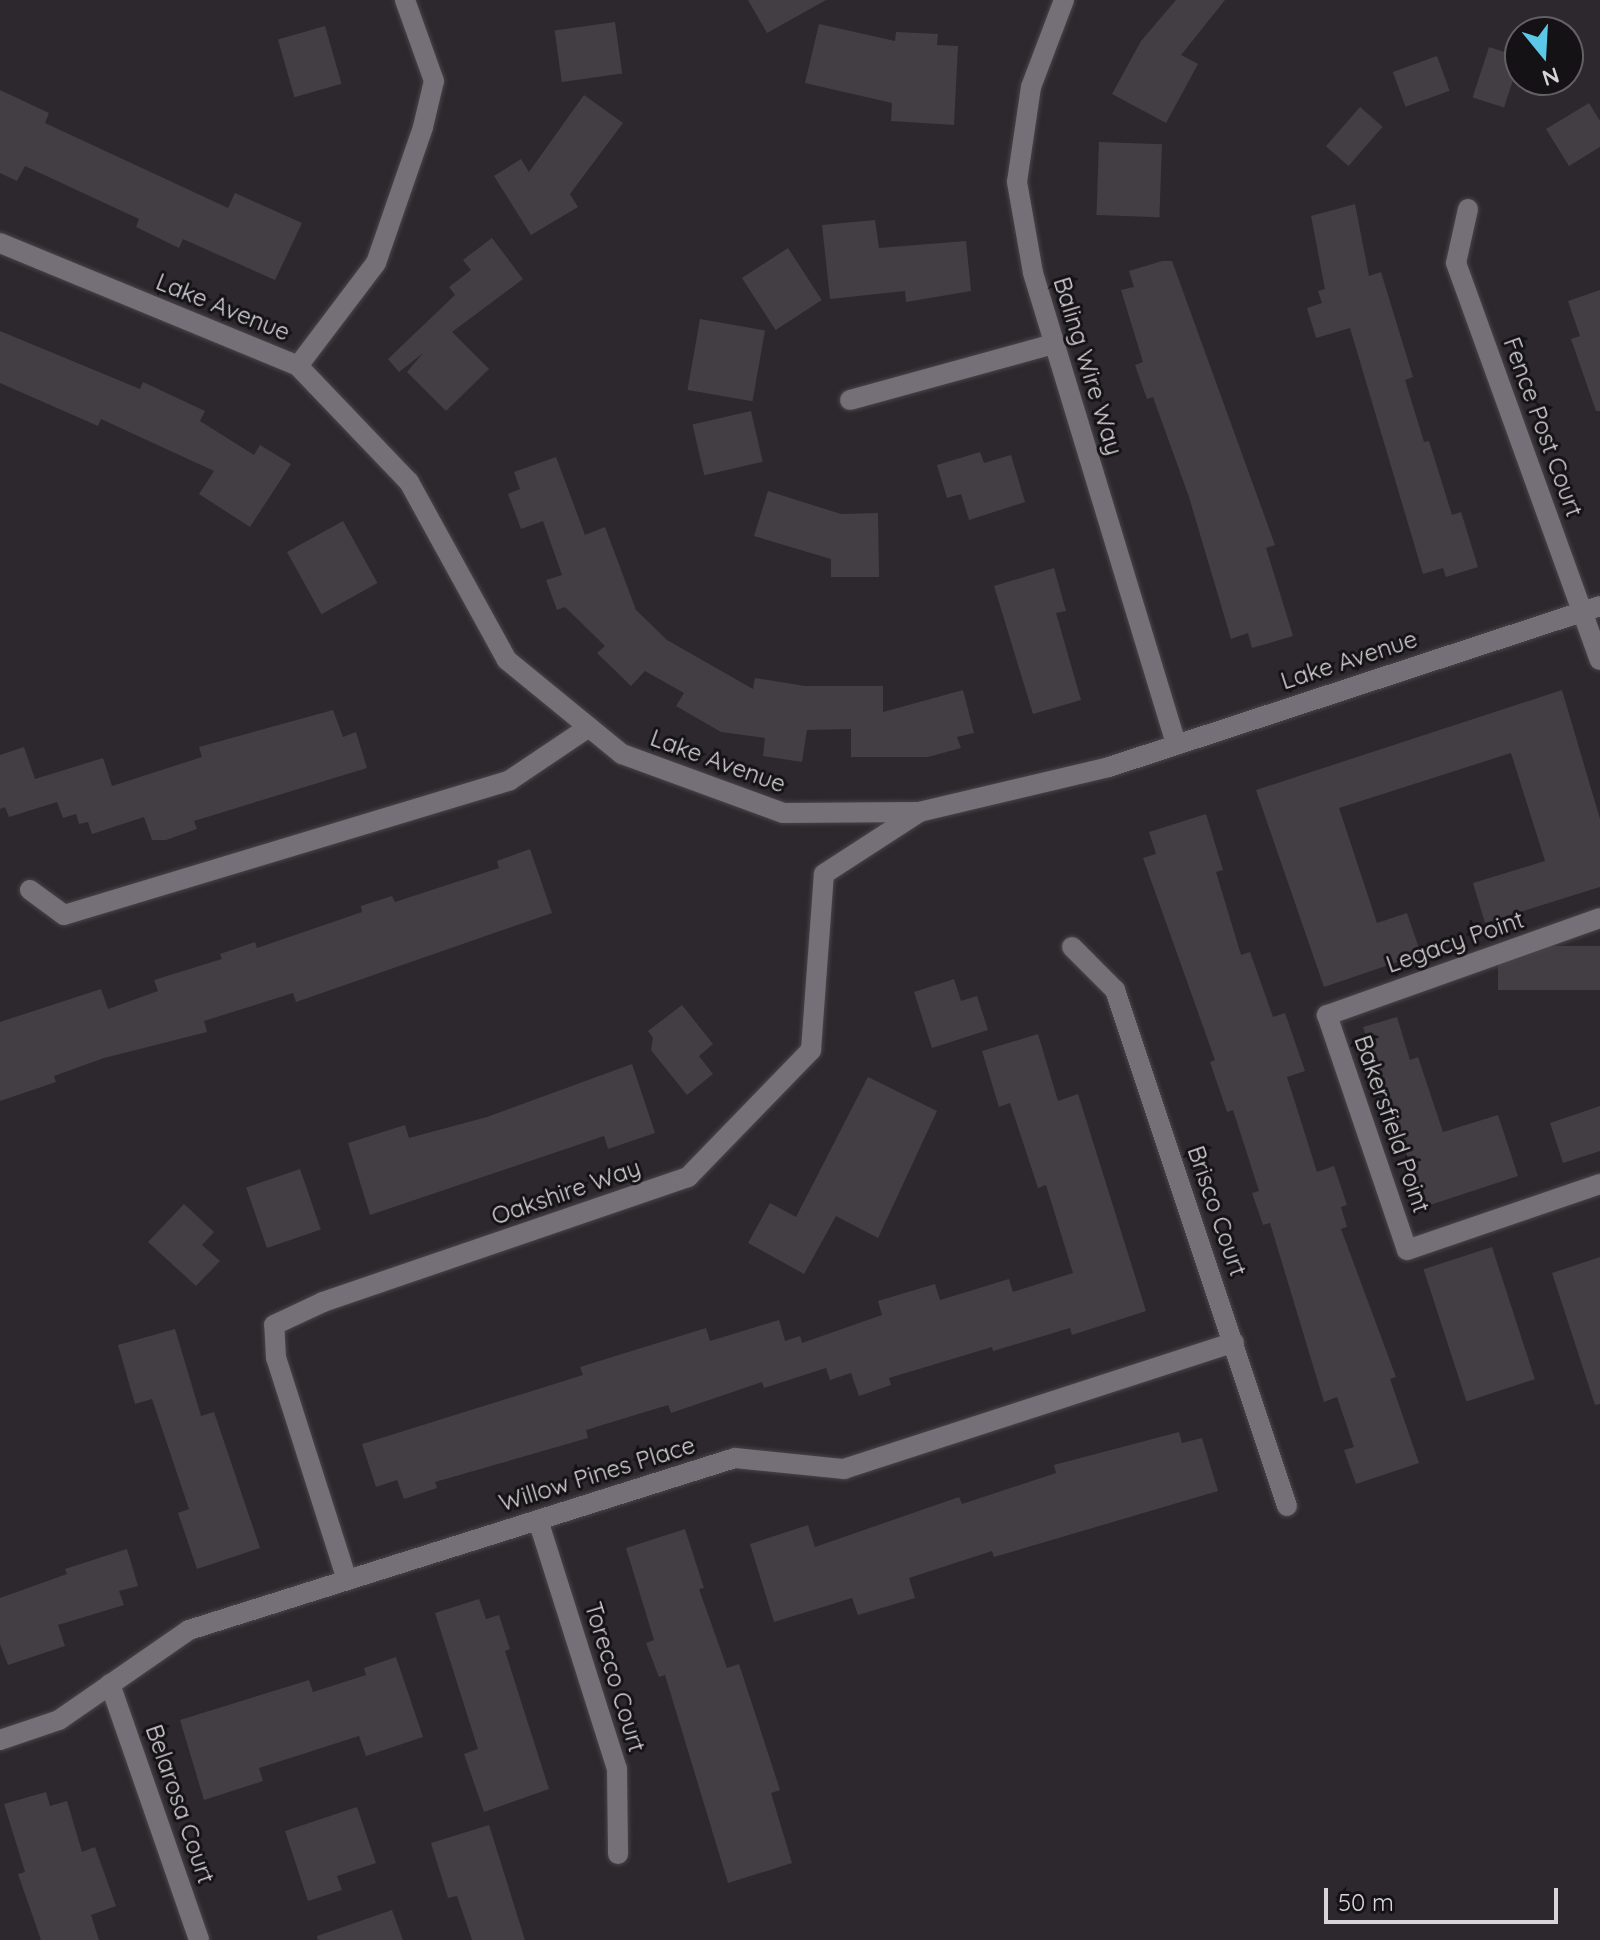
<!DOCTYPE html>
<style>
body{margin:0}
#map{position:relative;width:1600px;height:1940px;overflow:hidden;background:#2d282e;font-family:Quicksand,sans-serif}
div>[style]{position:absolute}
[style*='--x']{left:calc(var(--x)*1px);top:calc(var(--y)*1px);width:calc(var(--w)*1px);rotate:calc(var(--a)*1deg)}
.building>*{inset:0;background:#433e44;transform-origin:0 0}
.roads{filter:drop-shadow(0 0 2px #484449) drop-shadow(0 0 2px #484449)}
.street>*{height:20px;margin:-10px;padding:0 10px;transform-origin:10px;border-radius:10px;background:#757077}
span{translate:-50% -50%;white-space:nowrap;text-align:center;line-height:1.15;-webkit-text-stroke:6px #141215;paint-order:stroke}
.street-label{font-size:24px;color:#d8d5d9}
.north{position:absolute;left:1504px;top:16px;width:80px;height:80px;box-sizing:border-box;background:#141215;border:2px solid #626063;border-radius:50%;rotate:162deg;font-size:22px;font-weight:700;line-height:32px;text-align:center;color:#d8d5d9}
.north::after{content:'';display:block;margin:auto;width:28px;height:36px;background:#5bc8e7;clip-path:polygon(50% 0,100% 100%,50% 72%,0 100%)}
.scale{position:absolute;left:1324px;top:1888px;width:234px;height:36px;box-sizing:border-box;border:4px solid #d8d5d9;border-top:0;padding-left:10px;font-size:24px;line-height:28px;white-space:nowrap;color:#d8d5d9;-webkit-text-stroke:6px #141215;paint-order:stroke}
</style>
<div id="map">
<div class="building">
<i style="clip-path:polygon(748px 0,826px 0,767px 33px)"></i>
<i style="clip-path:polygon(1176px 0,1225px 0,1181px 55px,1198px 64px,1166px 123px,1112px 94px,1141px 41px)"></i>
<i style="left:615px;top:22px;width:52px;height:61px;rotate:82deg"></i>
<i style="clip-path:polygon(819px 24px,895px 41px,896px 32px,938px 34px,937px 45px,958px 46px,954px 125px,891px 121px,892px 103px,805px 83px)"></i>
<i style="left:325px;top:26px;width:60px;height:49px;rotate:74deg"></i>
<i style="left:1489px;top:47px;width:33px;height:53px;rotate:18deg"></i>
<i style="left:1437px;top:56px;width:37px;height:47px;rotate:70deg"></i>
<i style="clip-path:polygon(0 90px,49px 113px,45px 123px,228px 208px,235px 193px,302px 223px,275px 280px,183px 239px,179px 248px,136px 227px,139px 219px,25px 166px,17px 181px,0 173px)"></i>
<i style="clip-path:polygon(584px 95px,623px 123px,570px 194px,578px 207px,531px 235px,494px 176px,521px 159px,529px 172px)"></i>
<i style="clip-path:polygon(1589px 103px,1600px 121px,1600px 147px,1569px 166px,1546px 129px)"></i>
<i style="left:1360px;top:107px;width:30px;height:52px;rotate:41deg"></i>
<i style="left:1099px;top:142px;width:63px;height:73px;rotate:2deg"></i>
<i style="clip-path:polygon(1355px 204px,1369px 276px,1381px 272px,1413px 377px,1405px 380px,1424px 442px,1429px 441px,1452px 515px,1461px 512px,1478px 567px,1446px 577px,1443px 568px,1423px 574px,1350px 328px,1316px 338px,1307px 308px,1322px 303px,1318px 291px,1325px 289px,1311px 216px)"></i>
<i style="clip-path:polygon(875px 220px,879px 248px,966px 241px,971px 291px,906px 302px,905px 291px,830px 299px,822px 225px)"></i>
<i style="clip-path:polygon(492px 238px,523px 279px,452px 332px,489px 369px,446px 411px,407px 372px,423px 353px,399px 372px,388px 359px,455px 295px,449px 287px,471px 270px,463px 260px)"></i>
<i style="left:788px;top:248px;width:62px;height:55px;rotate:57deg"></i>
<i style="clip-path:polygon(1162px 261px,1172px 261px,1275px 545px,1266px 548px,1293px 636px,1252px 648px,1248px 633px,1231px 639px,1189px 497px,1153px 397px,1147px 399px,1135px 365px,1143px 362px,1121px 290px,1134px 287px,1129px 271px)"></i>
<i style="clip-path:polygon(1600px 290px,1600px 411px,1596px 411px,1571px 339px,1580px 336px,1568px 301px)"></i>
<i style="left:700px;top:319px;width:66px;height:72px;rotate:10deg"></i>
<i style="clip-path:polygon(0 331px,140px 389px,143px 382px,205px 411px,200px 421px,254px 455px,260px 445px,291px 464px,250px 527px,199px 494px,214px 471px,101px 419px,98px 426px,0 383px)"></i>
<i style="left:751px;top:411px;width:52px;height:60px;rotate:77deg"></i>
<i style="clip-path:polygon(980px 452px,984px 463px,1011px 455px,1025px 502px,969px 520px,961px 494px,947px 498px,937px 465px)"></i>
<i style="clip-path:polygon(556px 457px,585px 535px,605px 527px,636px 610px,667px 640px,753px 689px,755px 678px,805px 686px,883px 686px,883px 712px,963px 690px,974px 733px,957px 737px,961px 748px,928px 757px,851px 757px,851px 729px,807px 730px,802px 762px,763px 756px,765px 738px,721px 732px,676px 706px,684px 693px,645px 671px,631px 686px,597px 653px,605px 646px,565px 607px,557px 610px,546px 580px,562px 575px,543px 521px,521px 529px,508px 494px,520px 489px,514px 472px)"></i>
<i style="clip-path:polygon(768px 491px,841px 514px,878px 513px,879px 577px,831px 577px,831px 559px,754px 536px)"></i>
<i style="left:343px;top:521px;width:71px;height:64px;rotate:61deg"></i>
<i style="clip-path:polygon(1054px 568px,1066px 611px,1056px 613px,1081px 700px,1033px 714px,994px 586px)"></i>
<i style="clip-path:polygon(1562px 690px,1600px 819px,1600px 887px,1485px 923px,1473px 883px,1545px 861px,1511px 753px,1339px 808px,1377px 923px,1407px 913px,1421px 954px,1324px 987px,1256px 790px)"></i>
<i style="clip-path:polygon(333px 710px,343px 737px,356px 732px,367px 768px,194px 821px,197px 829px,166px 840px,152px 840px,144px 817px,92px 834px,88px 822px,79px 824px,76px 814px,63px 818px,57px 802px,9px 817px,5px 807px,0 809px,0 755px,24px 747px,35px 779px,103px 758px,112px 786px,202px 757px,199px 747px)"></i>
<i style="clip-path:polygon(1206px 814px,1223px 870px,1216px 872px,1241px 955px,1250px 952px,1273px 1017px,1285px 1013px,1305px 1071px,1287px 1077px,1317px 1172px,1334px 1166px,1347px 1205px,1341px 1207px,1347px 1227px,1341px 1229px,1396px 1377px,1390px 1379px,1419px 1463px,1356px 1484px,1344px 1450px,1354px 1447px,1337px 1397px,1324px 1402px,1270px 1223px,1263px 1225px,1252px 1193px,1259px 1191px,1233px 1110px,1227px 1112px,1210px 1062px,1215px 1060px,1143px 858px,1156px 854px,1149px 832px)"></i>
<i style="clip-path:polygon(530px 849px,552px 913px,296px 1002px,293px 993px,204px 1021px,207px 1032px,104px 1058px,54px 1076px,56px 1082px,0 1101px,0 1022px,101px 989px,108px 1009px,158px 991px,154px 980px,222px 959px,220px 954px,255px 942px,257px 948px,362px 912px,361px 906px,392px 896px,395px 902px,499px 868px,497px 861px)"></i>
<i style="left:1600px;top:946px;width:44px;height:102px;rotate:90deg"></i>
<i style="clip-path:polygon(954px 979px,961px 1001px,977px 996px,988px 1030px,932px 1048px,914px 992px)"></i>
<i style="clip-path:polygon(682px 1005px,713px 1044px,699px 1056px,713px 1074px,687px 1095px,651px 1050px,653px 1038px,648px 1031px)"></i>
<i style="clip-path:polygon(1397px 1017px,1410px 1060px,1418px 1057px,1443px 1132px,1498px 1115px,1518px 1176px,1424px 1207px,1363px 1027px)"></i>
<i style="clip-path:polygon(1038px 1034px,1058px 1101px,1078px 1094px,1146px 1311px,1072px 1335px,1070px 1328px,993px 1351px,992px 1347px,889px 1378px,891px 1385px,859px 1396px,851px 1373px,830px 1380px,826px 1368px,764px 1388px,762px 1382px,671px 1413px,668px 1405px,586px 1430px,588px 1438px,435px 1482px,437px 1488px,404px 1499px,397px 1480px,376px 1487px,362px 1444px,583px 1375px,580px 1367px,706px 1328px,710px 1341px,779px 1320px,785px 1341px,800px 1336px,802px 1343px,882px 1315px,878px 1301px,935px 1284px,940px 1300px,1009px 1279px,1013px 1292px,1073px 1273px,1046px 1185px,1038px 1188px,1010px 1103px,999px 1107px,982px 1051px)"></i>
<i style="clip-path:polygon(632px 1064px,655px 1133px,608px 1149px,604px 1136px,370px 1215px,348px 1143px,405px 1125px,409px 1138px,487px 1117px)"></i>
<i style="clip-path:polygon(868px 1077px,937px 1111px,878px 1238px,836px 1216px,804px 1274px,748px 1243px,770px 1203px,796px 1217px)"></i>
<i style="clip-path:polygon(1600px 1106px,1600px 1151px,1563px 1163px,1550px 1123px)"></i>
<i style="left:300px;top:1169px;width:64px;height:57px;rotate:71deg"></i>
<i style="clip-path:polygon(184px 1204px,214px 1232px,202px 1245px,220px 1261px,196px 1286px,148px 1242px)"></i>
<i style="left:1492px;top:1247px;width:139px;height:72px;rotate:72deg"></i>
<i style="clip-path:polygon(1600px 1257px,1600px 1404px,1595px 1405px,1552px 1273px)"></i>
<i style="clip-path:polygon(175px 1329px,201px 1416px,214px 1412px,260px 1548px,197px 1569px,178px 1513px,189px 1509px,152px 1399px,135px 1404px,118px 1345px)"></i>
<i style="clip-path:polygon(1179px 1432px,1182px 1443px,1202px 1438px,1218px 1491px,994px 1557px,992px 1551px,909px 1578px,915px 1598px,858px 1615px,852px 1598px,774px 1622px,750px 1544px,808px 1525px,815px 1547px,959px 1497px,962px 1504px,1056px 1473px,1054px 1465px)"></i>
<i style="clip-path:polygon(685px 1529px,704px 1588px,699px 1589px,727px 1668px,739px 1664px,780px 1790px,771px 1793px,792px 1863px,728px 1883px,665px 1675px,659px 1677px,646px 1643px,654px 1640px,626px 1548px)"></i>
<i style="clip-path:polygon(127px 1549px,138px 1586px,119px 1591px,124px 1605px,58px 1625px,65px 1646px,8px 1665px,0 1644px,0 1598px,67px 1574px,65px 1569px)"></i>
<i style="clip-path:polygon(479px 1599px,486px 1619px,499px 1615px,510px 1649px,505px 1651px,549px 1789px,484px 1812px,464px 1754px,478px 1749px,435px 1613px)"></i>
<i style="clip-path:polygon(396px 1657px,423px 1737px,366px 1756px,359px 1736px,259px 1768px,263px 1781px,204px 1800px,180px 1720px,309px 1680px,313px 1692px,366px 1675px,364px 1668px)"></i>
<i style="clip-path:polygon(46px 1792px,50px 1806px,67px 1801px,82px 1852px,95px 1847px,116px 1906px,91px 1915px,99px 1940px,41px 1940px,18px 1874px,25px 1872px,4px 1804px)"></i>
<i style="clip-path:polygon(357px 1807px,376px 1863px,337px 1876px,342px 1890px,308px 1901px,285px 1831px)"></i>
<i style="clip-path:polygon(489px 1825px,525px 1940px,472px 1940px,457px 1896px,448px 1898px,431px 1843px)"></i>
<i style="clip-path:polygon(392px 1910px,403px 1940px,318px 1940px,317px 1936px)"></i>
</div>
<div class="roads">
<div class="street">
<i style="--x:1064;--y:0;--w:93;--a:110.8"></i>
<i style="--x:1031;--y:87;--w:96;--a:98.4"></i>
<i style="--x:1017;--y:182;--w:92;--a:80"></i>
<i style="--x:1033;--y:273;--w:491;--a:73.1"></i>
<i style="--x:1468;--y:209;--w:55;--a:102.5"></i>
<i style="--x:1456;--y:263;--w:422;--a:70.1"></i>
<i style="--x:0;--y:243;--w:322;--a:22.4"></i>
<i style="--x:298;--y:366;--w:161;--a:46.3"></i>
<i style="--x:409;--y:482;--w:203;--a:61.2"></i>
<i style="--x:507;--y:660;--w:149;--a:39.3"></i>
<i style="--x:622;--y:754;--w:171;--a:20.1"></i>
<i style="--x:783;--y:813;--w:136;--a:-0.4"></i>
<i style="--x:919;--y:812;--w:195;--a:-13.3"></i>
<i style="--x:1109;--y:767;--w:517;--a:-18.15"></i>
<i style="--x:298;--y:366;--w:129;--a:-52.9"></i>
<i style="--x:376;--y:263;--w:144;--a:-70.9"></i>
<i style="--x:423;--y:127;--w:47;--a:-76.6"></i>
<i style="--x:434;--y:81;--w:86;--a:-109.7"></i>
<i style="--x:850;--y:400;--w:212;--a:-15.4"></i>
<i style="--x:30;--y:890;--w:42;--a:36.3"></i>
<i style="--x:64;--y:915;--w:466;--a:-16.8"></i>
<i style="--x:510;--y:780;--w:95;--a:-33.9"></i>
<i style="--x:1600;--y:918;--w:290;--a:160.4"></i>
<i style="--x:1327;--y:1015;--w:248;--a:71.2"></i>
<i style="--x:1407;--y:1250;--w:204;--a:-18.9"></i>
<i style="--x:1072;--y:947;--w:61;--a:45"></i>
<i style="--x:1115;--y:990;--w:544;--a:71.57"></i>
<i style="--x:538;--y:1520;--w:261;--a:72.4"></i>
<i style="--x:617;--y:1769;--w:85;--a:89.3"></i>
<i style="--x:347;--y:1580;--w:233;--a:-107.7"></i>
<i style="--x:276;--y:1358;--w:33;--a:-93"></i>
<i style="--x:274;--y:1325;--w:54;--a:-25.1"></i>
<i style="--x:323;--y:1302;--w:386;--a:-18.9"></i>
<i style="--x:688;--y:1177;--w:177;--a:-45.9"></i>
<i style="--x:811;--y:1050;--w:176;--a:-85.8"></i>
<i style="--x:824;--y:874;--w:112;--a:-33"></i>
<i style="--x:110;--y:1684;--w:271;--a:70.8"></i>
<i style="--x:0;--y:1740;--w:62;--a:-18.7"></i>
<i style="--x:59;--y:1720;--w:158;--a:-34.7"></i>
<i style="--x:189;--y:1630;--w:572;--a:-17.49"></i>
<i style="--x:735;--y:1458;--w:110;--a:5.8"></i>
<i style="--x:844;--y:1469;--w:410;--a:-18"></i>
</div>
</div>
<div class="street-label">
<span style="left:223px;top:307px;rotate:22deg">Lake Avenue</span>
<span style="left:1088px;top:366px;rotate:73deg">Baling Wire Way</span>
<span style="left:1543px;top:427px;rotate:70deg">Fence Post Court</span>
<span style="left:1349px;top:660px;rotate:-18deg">Lake Avenue</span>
<span style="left:718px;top:761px;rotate:20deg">Lake Avenue</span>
<span style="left:1455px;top:942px;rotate:-19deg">Legacy Point</span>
<span style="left:1392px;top:1124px;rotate:71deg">Bakersfield Point</span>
<span style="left:566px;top:1192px;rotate:-19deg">Oakshire Way</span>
<span style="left:1217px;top:1211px;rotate:71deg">Brisco Court</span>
<span style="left:597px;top:1474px;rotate:-17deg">Willow Pines Place</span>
<span style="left:615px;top:1677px;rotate:73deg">Torecco Court</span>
<span style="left:180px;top:1804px;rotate:71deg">Belarosa Court</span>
</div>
<div class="north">N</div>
<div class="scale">50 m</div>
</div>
